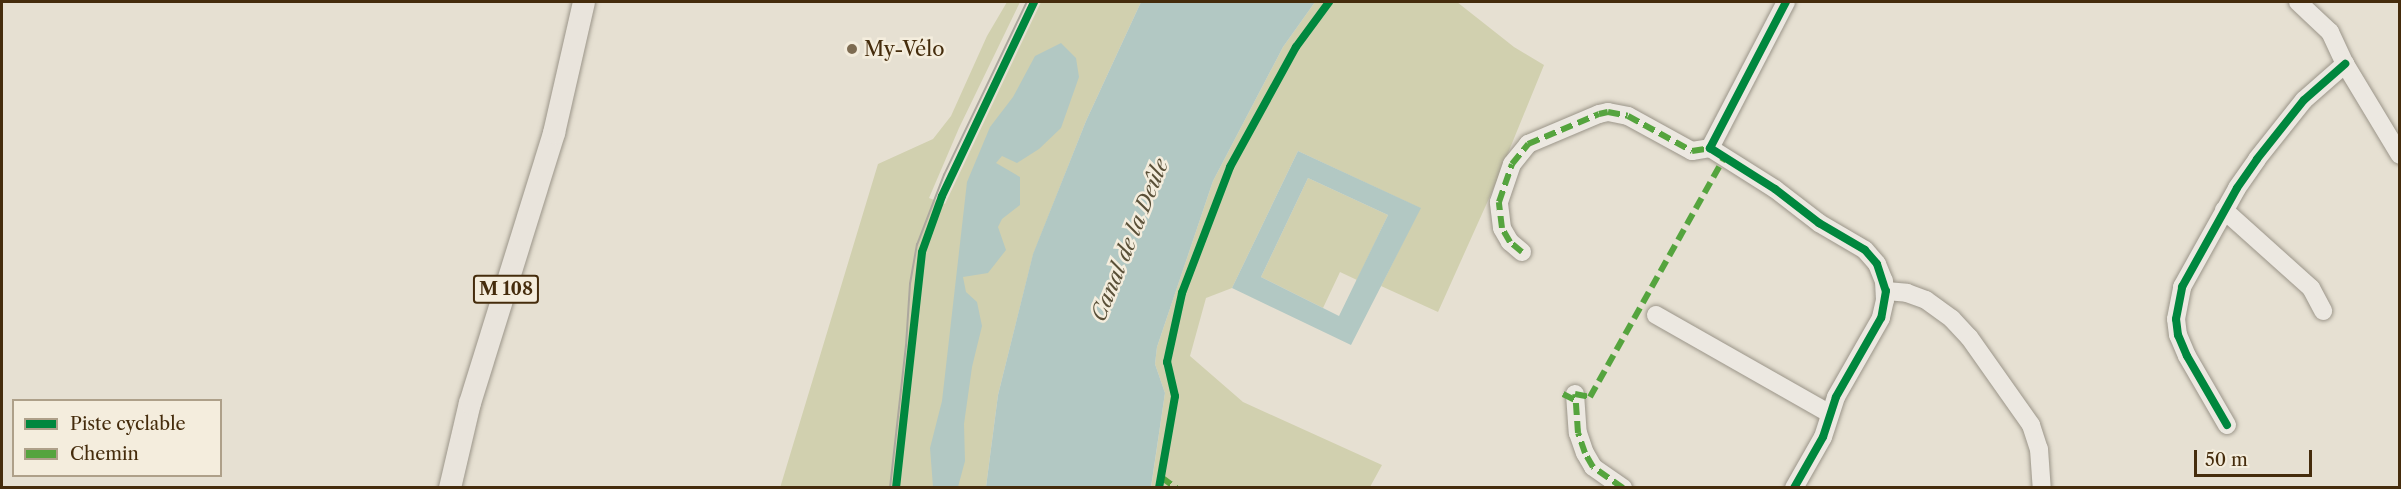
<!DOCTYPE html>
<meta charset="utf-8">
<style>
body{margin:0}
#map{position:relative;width:2401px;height:489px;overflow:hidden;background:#e6e0d2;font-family:"Libre Caslon Text",serif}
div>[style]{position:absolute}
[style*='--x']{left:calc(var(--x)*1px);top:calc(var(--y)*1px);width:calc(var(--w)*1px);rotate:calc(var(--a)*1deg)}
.green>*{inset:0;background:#d1d0af}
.water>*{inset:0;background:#b2c8c3}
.roads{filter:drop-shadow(0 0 2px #9b9589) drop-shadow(0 0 2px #9b9589)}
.minor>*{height:18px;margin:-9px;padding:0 9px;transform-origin:9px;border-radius:9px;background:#ece8e1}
.major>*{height:22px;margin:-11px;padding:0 11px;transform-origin:11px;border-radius:11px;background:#e9e4dc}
.tram>*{height:1.5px;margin:-0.75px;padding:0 0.75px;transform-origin:0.75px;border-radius:0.75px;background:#aca79e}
.quiet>*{height:6px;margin-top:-3px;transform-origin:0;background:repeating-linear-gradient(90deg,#55a43e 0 12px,transparent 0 18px)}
.cycleway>*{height:8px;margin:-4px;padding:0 4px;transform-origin:4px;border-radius:4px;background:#00873e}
.dots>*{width:16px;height:16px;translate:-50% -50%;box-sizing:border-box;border:3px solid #f4eddd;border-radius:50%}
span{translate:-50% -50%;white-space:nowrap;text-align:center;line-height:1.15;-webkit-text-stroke:5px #f4eddd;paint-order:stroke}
.shield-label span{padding:2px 4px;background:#f4eddd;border:2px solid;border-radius:4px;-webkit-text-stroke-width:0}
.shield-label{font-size:18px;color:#452c0c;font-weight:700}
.poi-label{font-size:20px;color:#452c0c}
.left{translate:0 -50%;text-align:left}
.water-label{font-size:21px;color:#5a5038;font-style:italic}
.frame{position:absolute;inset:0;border:3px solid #452c0c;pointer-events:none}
.legend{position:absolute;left:12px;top:399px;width:210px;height:78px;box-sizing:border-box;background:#f4eddd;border:2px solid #aea089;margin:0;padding:8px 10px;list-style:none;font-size:18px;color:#452c0c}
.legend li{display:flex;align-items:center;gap:12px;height:30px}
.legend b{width:30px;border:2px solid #aea089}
.scale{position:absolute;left:2194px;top:450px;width:118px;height:27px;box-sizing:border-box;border:3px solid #452c0c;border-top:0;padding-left:8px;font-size:18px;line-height:21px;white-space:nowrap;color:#452c0c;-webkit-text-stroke:4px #f4eddd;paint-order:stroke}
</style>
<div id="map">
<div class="green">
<i style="clip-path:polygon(1007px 2px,1020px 2px,959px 128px,929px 198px,945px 204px,1041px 2px,1141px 2px,1086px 121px,1033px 255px,998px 395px,986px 487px,780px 488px,878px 164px,933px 139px,951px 116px,987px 36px)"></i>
<i style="clip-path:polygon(1315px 2px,1457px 2px,1514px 47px,1544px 65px,1495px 185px,1438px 312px,1381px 286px,1420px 208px,1298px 151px,1232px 288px,1206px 298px,1190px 356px,1243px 402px,1382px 465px,1370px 487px,1151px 488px,1165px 393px,1155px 364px,1157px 347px,1213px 181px,1283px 47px)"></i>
<i style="clip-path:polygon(1308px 178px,1388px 215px,1357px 280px,1340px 272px,1323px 308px,1261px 277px)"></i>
</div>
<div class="water">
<i style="clip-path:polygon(1141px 2px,1315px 2px,1283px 47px,1213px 181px,1157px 347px,1155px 364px,1165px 393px,1151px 487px,986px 487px,998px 395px,1033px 254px,1086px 121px)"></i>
<i style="clip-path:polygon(1061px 43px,1076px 58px,1079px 77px,1061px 128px,1039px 149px,1017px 163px,1002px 156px,996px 163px,1020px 177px,1020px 205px,1002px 219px,998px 227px,1006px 250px,988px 273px,963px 277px,966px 292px,977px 302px,982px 326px,972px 367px,964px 424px,965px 461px,958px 487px,933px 487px,930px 448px,942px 401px,967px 182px,990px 127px,1013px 97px,1035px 56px)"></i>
<i style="clip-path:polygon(evenodd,1298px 151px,1421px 208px,1351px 345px,1232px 288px,1298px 151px,1308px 178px,1388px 215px,1339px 316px,1261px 277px,1308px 178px)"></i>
</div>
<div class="roads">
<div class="minor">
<i style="--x:2298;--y:2;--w:44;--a:43.2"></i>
<i style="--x:2330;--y:32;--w:35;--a:65"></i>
<i style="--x:2345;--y:64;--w:106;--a:58.9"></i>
<i style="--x:1710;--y:148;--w:77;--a:32.2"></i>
<i style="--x:1775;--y:189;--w:56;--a:37.7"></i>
<i style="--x:1819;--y:223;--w:53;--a:30.4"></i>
<i style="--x:1865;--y:250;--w:18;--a:49"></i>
<i style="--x:1877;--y:264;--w:18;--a:68"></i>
<i style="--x:1884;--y:281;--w:19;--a:87"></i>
<i style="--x:1885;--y:300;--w:18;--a:103"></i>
<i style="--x:1881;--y:318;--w:91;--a:119.7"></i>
<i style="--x:1836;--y:397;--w:42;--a:108"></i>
<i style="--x:1823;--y:437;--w:59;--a:119.6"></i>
<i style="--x:1710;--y:148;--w:165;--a:-62.5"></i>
<i style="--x:2224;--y:210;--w:117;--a:41.9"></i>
<i style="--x:2311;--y:288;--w:26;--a:62"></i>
<i style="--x:1522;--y:252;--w:16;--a:-140"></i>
<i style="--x:1510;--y:242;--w:16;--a:-120"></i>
<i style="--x:1502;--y:228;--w:26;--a:-97"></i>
<i style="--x:1499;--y:202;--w:40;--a:-71.1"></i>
<i style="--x:1512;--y:164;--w:26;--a:-51"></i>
<i style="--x:1528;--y:144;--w:77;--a:-22.9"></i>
<i style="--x:1599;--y:114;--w:9;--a:-13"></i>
<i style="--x:1608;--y:112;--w:20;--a:11"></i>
<i style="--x:1628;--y:116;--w:73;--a:28.7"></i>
<i style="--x:1692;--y:151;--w:18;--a:-9"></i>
<i style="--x:1886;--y:291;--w:21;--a:5"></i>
<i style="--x:1907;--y:293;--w:20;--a:20"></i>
<i style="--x:1926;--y:300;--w:32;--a:36"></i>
<i style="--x:1952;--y:319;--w:25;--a:47"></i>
<i style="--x:1969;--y:337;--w:108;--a:54.8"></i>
<i style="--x:2031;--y:425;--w:25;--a:72"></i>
<i style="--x:2039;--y:449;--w:39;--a:86"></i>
<i style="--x:1656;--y:315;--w:200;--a:29.6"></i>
<i style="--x:1575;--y:394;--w:39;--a:86"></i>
<i style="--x:1578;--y:433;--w:21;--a:71"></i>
<i style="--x:1585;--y:453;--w:16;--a:60"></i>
<i style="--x:1593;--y:467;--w:37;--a:35"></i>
<i style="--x:2227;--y:425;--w:80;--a:-120.1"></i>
<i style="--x:2187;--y:356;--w:23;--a:-113"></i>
<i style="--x:2178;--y:335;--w:16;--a:-97"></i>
<i style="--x:2176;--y:319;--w:33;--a:-79"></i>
<i style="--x:2182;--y:287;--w:113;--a:-60.9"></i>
<i style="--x:2237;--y:188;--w:35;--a:-55"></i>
<i style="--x:2257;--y:159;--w:75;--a:-51.5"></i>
<i style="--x:2304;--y:100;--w:55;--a:-41.3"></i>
</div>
<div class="major">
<i style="--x:450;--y:488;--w:87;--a:-76.8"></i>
<i style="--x:470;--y:403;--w:283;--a:-72.7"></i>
<i style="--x:554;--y:133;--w:134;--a:-77.1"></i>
</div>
</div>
<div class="tram">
<i style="--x:890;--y:488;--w:143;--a:-83.6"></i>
<i style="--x:906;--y:346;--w:62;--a:-86.3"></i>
<i style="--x:910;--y:284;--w:40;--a:-80"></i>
<i style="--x:917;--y:245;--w:75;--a:-68.9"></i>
<i style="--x:944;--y:175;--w:192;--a:-64.4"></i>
</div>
<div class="quiet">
<i style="--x:1522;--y:252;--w:16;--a:-140"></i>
<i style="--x:1510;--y:242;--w:16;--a:-120"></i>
<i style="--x:1502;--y:228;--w:26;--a:-97"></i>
<i style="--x:1499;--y:202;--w:40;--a:-71.1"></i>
<i style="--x:1512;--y:164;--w:26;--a:-51"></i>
<i style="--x:1528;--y:144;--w:77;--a:-22.9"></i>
<i style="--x:1599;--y:114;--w:9;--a:-13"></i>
<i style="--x:1608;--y:112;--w:20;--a:11"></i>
<i style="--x:1628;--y:116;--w:73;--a:28.7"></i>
<i style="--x:1692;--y:151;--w:18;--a:-9"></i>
<i style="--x:1563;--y:394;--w:13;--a:27"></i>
<i style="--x:1161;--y:477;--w:19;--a:36"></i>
<i style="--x:1623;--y:488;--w:37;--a:-145"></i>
<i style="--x:1593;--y:467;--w:16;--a:-120"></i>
<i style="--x:1585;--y:453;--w:21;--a:-109"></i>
<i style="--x:1578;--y:433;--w:39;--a:-94"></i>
<i style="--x:1575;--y:394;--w:15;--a:11"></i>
<i style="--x:1590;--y:397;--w:276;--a:-60.7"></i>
</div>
<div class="cycleway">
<i style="--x:1786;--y:2;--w:165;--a:117.5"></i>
<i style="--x:1710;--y:148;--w:77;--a:32.2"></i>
<i style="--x:1775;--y:189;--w:56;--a:37.7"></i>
<i style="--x:1819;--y:223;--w:53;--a:30.4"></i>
<i style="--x:1865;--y:250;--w:18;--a:49"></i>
<i style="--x:1877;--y:264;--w:28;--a:72"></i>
<i style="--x:1886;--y:291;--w:27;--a:100"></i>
<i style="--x:1881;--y:318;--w:91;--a:119.7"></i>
<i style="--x:1836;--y:397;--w:42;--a:108"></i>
<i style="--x:1823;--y:437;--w:59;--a:119.6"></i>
<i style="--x:2227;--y:425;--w:80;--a:-120.1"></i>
<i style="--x:2187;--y:356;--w:23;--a:-113"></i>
<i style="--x:2178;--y:335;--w:16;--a:-97"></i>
<i style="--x:2176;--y:319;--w:33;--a:-79"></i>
<i style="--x:2182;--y:287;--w:113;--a:-60.9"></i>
<i style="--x:2237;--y:188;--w:35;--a:-55"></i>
<i style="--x:2257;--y:159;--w:75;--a:-51.5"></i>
<i style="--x:2304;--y:100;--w:55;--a:-41.3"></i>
<i style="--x:896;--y:488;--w:237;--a:-83.7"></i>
<i style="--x:922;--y:252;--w:59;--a:-70.3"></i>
<i style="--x:942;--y:196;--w:215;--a:-64.6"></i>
<i style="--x:1159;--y:488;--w:93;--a:-80.1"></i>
<i style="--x:1175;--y:396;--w:35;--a:-103"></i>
<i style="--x:1167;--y:362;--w:71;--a:-77.7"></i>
<i style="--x:1182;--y:293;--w:135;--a:-69.1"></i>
<i style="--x:1230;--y:167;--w:137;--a:-61.2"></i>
<i style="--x:1296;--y:47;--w:56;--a:-53.7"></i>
</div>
<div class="dots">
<i style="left:852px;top:49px;background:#7d6b51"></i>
</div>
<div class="shield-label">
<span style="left:506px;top:289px">M 108</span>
</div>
<div class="poi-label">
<span class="left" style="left:864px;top:49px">My-Vélo</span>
</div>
<div class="water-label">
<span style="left:1130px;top:240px;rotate:-68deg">Canal de la Deûle</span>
</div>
<div class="frame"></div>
<ul class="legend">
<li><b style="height:8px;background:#00873e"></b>Piste cyclable</li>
<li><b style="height:8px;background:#55a43e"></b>Chemin</li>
</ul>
<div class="scale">50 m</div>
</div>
